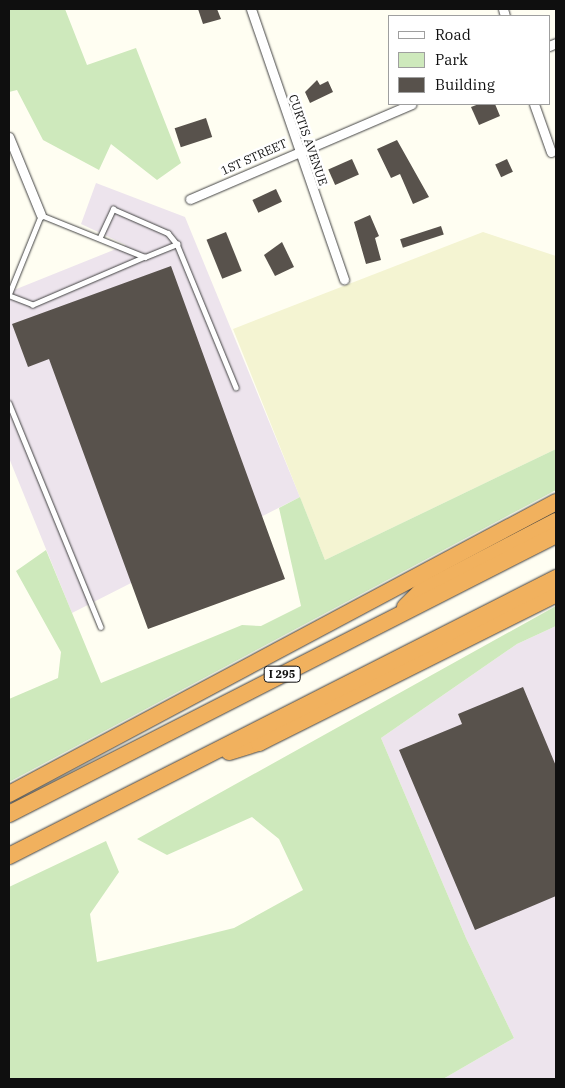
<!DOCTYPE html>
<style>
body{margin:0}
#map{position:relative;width:565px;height:1088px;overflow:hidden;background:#fffef2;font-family:"IBM Plex Serif",serif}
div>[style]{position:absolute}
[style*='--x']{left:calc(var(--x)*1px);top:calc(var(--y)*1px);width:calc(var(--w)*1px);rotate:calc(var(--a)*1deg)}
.industrial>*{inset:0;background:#ede4ed}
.farmland>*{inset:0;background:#f4f4d2}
.green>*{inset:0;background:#cee9bc}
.building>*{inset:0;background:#58524c;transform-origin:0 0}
.roads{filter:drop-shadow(0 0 1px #424242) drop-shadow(0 0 1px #424242)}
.service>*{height:4.5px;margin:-2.25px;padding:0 2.25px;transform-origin:2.25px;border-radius:2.25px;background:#fff}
.minor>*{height:9px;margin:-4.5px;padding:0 4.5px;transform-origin:4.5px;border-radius:4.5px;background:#fff}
.motorway>*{height:16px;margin:-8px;padding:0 8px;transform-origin:8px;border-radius:8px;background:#f1b15e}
span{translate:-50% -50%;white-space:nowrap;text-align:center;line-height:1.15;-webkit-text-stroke:5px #fff;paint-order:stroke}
.shield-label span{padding:1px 4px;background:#fff;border:1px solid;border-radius:4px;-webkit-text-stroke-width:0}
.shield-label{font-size:11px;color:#0f0f0f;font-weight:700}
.street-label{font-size:12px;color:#0f0f0f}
.frame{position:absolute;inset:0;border:10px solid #0f0f0f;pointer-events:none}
.legend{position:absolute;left:388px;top:15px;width:162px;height:90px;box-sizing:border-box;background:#fff;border:1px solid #9f9f9f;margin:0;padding:6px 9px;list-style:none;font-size:15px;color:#0f0f0f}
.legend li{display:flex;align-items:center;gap:10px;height:25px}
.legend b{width:25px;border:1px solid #9f9f9f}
</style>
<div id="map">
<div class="industrial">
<i style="clip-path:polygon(96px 183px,185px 217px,300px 497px,72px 613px,9px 458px,9px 292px,126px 245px,81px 224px)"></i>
<i style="clip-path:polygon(556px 626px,556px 1079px,443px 1079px,514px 1038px,466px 938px,381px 738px,517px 644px)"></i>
</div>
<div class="farmland">
<i style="clip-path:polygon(483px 232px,556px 256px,556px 449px,325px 560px,233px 329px)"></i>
</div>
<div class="green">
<i style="clip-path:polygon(9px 9px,65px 9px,87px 65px,136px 48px,181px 163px,157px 180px,111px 144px,99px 170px,43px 140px,17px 90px,9px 92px)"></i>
<i style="clip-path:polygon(556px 449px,556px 490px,9px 782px,9px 699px,58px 678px,61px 652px,16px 571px,46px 550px,101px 683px,242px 625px,261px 626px,301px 606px,279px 508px,300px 497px,325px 560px)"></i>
<i style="clip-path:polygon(556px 606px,556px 626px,517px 644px,381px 738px,466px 938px,514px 1038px,443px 1079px,10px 1079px,9px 887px,106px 841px,119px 872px,90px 914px,97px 962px,234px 928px,303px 890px,279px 839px,252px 817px,167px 855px,137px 839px)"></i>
</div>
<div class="building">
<i style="clip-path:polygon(198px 9px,217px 9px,221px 19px,203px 24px)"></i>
<i style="clip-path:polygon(317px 80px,320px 85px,328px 81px,333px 92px,310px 103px,305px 92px)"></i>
<i style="clip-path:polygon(479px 104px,495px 104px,500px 116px,479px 125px,471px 107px)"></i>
<i style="left:206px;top:118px;width:20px;height:33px;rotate:72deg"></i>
<i style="clip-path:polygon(397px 140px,429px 197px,413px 204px,400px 174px,391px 178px,377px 149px)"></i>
<i style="left:352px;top:159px;width:17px;height:26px;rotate:66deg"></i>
<i style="left:507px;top:159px;width:14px;height:13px;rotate:65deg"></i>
<i style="left:276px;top:189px;width:14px;height:26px;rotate:65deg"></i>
<i style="clip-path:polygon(370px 215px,379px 236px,375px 238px,381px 260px,366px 264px,354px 222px)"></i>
<i style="left:441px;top:226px;width:9px;height:43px;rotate:72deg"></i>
<i style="left:226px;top:232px;width:42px;height:21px;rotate:68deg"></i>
<i style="clip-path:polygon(282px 242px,294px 267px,275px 276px,264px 255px)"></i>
<i style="clip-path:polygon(171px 266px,285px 579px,148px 629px,49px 359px,28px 367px,12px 324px)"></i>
<i style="clip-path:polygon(523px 687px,556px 766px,556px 896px,475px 930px,399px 750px,462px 724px,458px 714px)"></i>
</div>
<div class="roads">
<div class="service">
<i style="--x:100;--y:237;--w:31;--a:-65"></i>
<i style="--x:113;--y:209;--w:60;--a:23.6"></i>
<i style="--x:168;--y:233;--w:14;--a:51"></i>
<i style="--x:145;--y:257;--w:35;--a:-22"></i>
<i style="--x:177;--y:244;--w:155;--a:67.6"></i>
<i style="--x:9;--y:294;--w:85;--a:-67.9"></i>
<i style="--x:41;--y:215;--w:112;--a:22"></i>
<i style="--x:145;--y:257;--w:122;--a:156.8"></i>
<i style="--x:33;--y:305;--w:26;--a:-159"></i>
<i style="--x:9;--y:403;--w:242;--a:67.7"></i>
</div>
<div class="minor">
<i style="--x:251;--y:9;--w:286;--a:71"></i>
<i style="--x:503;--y:9;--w:7;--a:74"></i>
<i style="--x:549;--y:46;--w:8;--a:-23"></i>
<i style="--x:534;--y:104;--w:51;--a:70.5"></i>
<i style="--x:9;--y:137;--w:84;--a:67.7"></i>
<i style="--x:190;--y:199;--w:241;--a:-23.2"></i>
</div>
<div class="motorway">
<i style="--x:405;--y:607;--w:23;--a:-45"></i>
<i style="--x:421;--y:591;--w:152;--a:-27.4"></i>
<i style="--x:229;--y:752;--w:31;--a:-17"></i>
<i style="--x:259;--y:743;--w:332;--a:-26.6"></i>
<i style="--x:9;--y:794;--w:620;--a:-28.09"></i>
<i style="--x:9;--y:814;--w:614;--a:-27.02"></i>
<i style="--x:9;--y:856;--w:614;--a:-26.94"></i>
</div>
</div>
<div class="shield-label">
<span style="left:282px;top:674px">I 295</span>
</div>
<div class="street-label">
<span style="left:308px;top:140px;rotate:71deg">CURTIS AVENUE</span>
<span style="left:254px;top:157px;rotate:-24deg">1ST STREET</span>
</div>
<div class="frame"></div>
<ul class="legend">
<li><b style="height:6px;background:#fff"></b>Road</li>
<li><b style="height:14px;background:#cee9bc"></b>Park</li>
<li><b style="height:14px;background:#58524c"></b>Building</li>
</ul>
</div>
